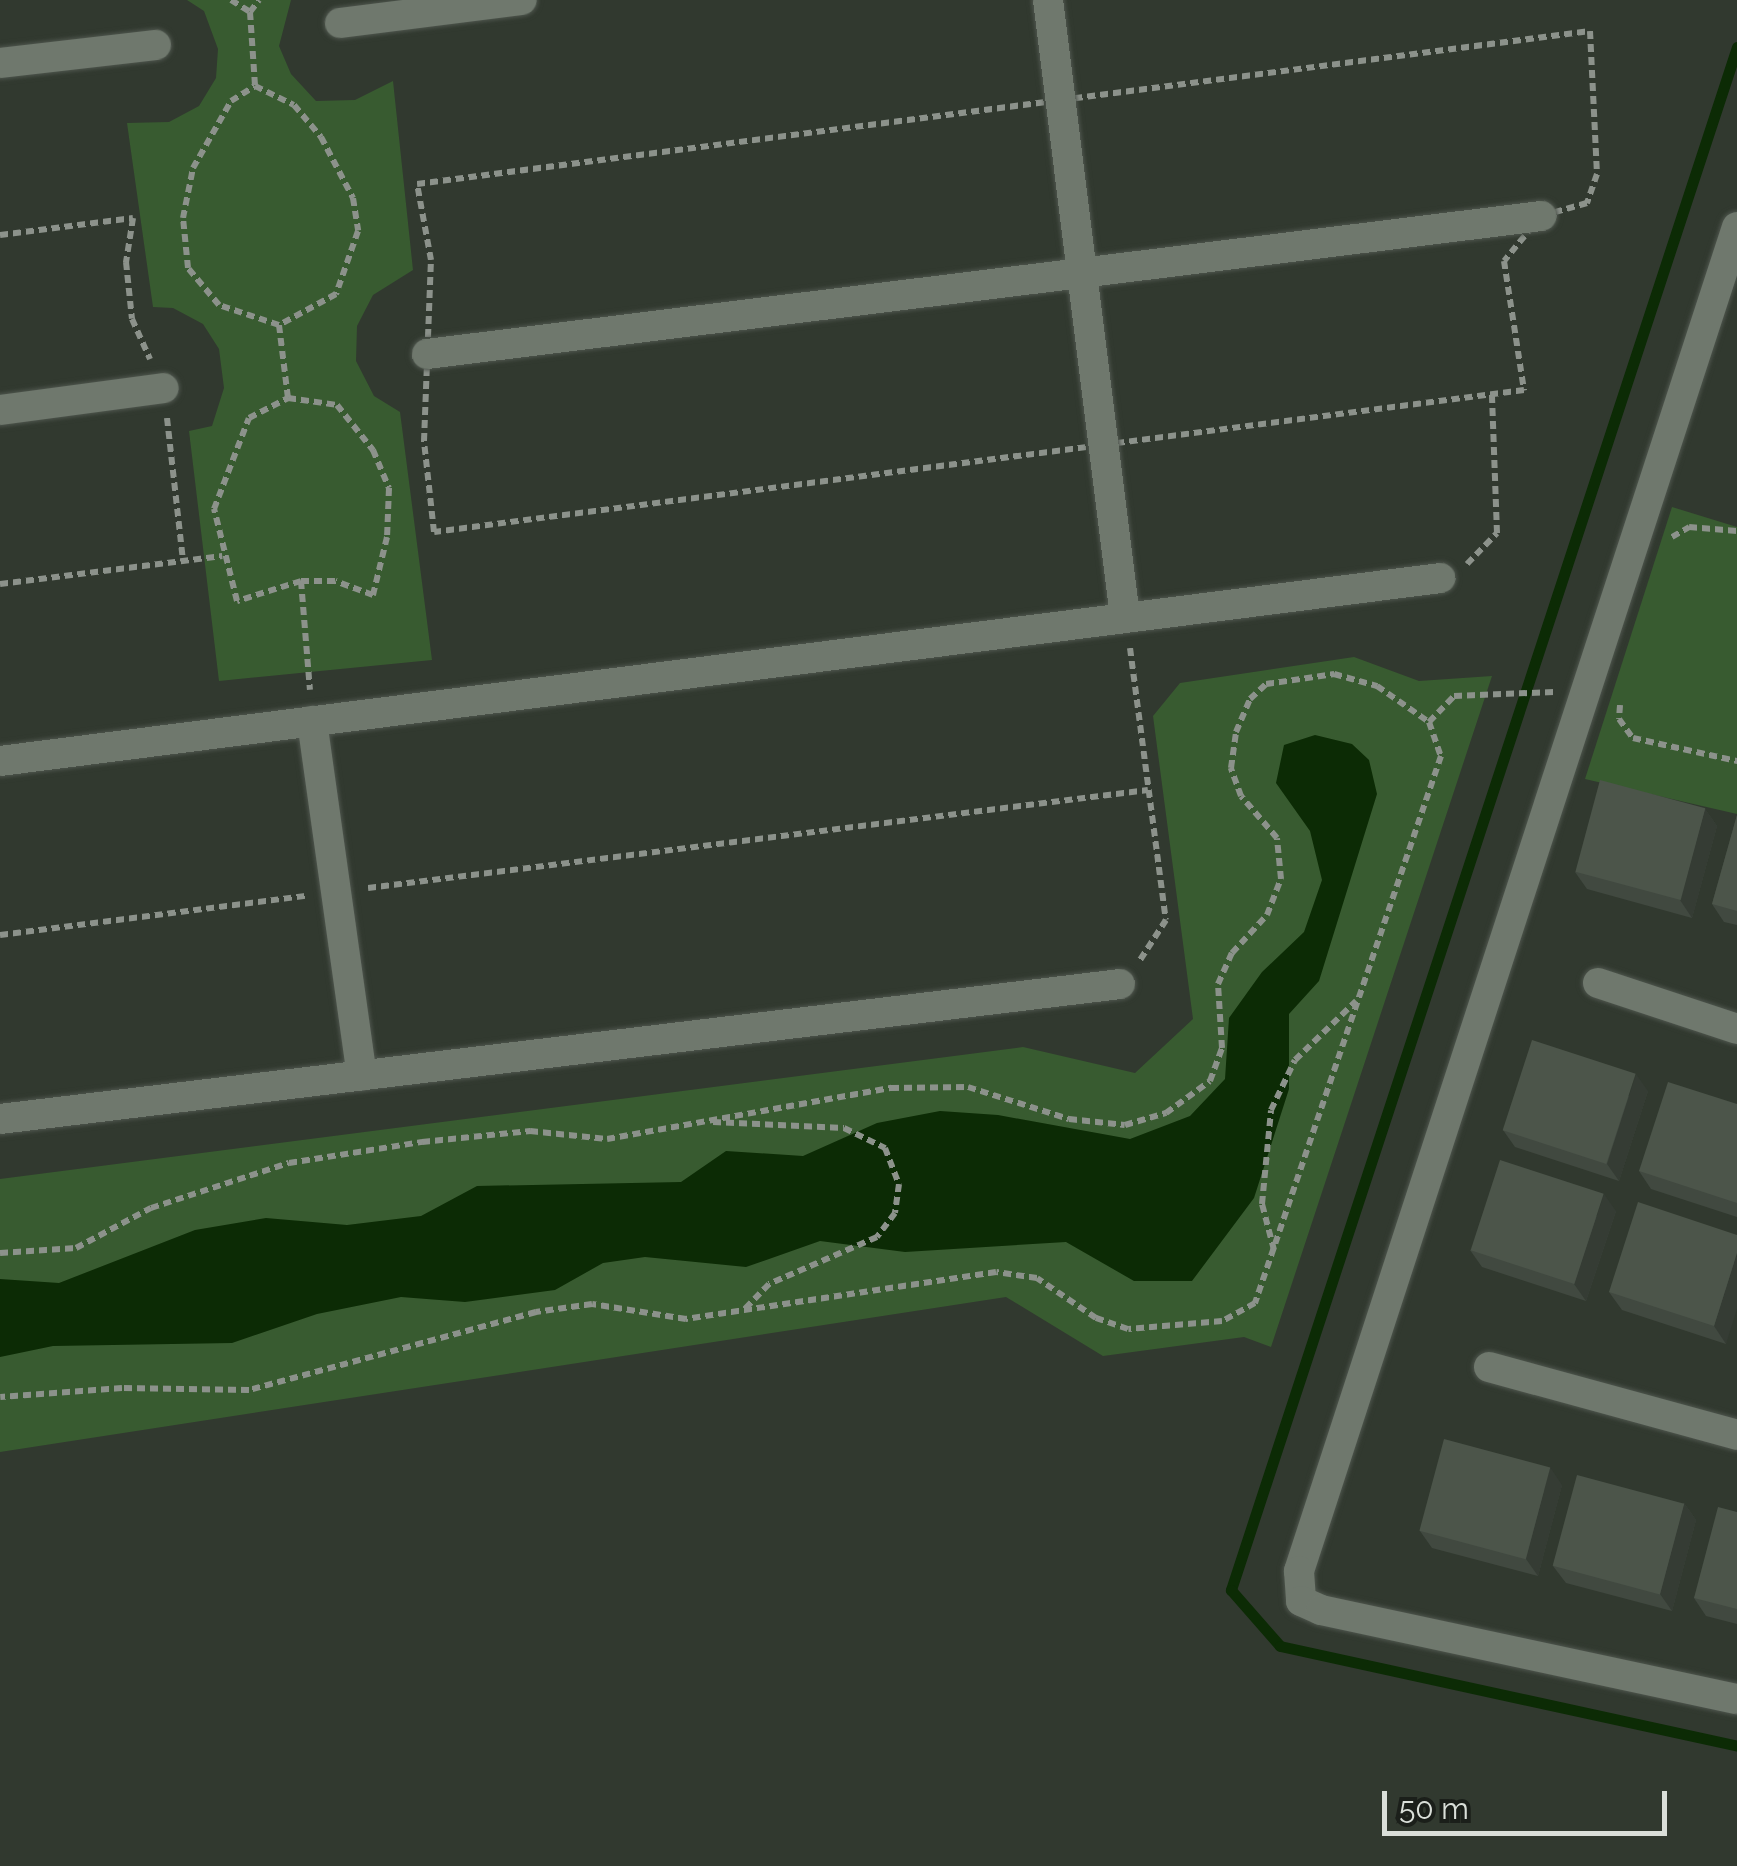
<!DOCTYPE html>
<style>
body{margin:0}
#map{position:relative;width:1737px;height:1866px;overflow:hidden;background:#31392f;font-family:Raleway,sans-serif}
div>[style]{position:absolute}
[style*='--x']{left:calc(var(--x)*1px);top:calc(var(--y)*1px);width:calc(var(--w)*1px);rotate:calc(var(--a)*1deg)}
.green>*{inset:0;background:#385b30}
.water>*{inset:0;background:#0c2b05}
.stream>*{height:11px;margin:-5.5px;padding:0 5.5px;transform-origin:5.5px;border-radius:5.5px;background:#0c2b05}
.path>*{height:6px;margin-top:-3px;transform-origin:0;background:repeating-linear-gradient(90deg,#8c928b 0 8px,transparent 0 13px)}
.roads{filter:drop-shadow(0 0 2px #4e554d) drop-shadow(0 0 2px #4e554d)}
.minor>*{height:30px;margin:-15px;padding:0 15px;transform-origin:15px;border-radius:15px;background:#6f786d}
.wall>*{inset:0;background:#414940}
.shaded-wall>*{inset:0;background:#353c34}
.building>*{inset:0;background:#4c554a;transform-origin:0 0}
span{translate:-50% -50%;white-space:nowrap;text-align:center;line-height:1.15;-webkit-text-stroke:9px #1b1f1a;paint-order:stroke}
.scale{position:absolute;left:1382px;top:1791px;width:285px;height:45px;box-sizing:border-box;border:5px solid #dadfd9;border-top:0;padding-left:12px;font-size:30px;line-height:35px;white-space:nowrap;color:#dadfd9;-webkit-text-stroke:8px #1b1f1a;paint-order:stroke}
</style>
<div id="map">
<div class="green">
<i style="clip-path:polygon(187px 0,291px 0,279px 46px,291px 74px,316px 101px,355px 100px,393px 81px,413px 270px,373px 295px,357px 326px,356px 361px,374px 396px,400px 412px,432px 660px,219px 681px,189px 431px,212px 426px,224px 388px,219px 349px,203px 324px,173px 308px,153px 307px,127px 123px,169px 122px,199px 106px,216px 78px,218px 49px,204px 11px)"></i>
<i style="clip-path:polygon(1672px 507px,1737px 527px,1737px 814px,1585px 779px)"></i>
<i style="clip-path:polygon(1354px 657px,1419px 681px,1492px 676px,1271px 1347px,1244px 1337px,1103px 1356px,1006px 1297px,0 1452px,0 1179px,1023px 1047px,1135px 1073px,1193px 1019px,1153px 716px,1180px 683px)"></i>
</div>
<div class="water">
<i style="clip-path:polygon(1315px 735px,1352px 744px,1369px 760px,1377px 794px,1319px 981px,1289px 1014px,1289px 1089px,1254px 1198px,1192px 1281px,1134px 1281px,1066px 1242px,905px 1252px,820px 1241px,746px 1267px,645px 1257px,603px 1263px,555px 1290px,465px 1302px,401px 1297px,317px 1314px,232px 1343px,53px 1346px,0 1357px,0 1279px,59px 1283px,195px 1230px,266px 1218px,347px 1225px,421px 1216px,477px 1186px,681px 1182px,726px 1151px,803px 1156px,877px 1123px,940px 1111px,998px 1115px,1130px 1139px,1190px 1116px,1225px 1079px,1229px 1018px,1262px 972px,1304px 932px,1322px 880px,1310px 831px,1276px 783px,1284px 745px)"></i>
</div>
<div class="stream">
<i style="--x:1737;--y:47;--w:1624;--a:108.16"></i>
<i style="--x:1231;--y:1590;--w:74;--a:48.8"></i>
<i style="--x:1280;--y:1646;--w:468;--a:12.3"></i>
</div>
<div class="path">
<i style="--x:231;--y:0;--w:22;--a:32"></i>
<i style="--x:250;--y:12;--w:15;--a:-53"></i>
<i style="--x:250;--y:12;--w:74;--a:86.1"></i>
<i style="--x:1590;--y:31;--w:143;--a:87.2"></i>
<i style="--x:1597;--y:174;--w:31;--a:109"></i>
<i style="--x:1587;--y:203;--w:48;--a:164.2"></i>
<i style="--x:1541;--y:216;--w:58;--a:129.4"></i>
<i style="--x:1504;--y:261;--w:131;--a:81.2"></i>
<i style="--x:1524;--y:390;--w:1099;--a:172.58"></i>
<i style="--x:434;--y:532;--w:92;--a:-96.3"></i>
<i style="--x:424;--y:441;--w:181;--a:-87.8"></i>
<i style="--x:431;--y:260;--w:77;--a:-100.4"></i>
<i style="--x:417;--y:184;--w:1183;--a:-7.43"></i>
<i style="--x:255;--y:86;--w:43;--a:26"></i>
<i style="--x:294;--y:105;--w:42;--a:49.8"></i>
<i style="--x:321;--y:137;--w:69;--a:62.3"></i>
<i style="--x:353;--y:198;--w:33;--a:81"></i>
<i style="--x:358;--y:231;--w:67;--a:109.2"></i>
<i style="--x:336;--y:294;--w:65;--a:151.5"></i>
<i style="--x:279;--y:325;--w:63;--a:-161.6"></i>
<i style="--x:219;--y:305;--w:48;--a:-130"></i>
<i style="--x:188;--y:268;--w:50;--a:-95.7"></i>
<i style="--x:183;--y:218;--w:51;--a:-78.7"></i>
<i style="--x:193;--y:168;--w:77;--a:-60.4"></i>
<i style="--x:231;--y:101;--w:28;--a:-32"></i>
<i style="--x:0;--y:235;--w:134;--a:-7.3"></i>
<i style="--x:133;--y:218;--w:45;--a:99"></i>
<i style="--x:126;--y:262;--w:57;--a:84"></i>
<i style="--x:132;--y:319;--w:44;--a:65.8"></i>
<i style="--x:279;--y:325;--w:74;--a:83"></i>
<i style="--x:288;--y:398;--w:49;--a:8.1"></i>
<i style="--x:337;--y:405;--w:58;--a:51.3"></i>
<i style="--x:373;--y:450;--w:41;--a:67.2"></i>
<i style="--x:389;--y:488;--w:49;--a:92.3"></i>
<i style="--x:387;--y:537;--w:60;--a:103.6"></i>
<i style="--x:373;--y:595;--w:40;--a:-159.8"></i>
<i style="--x:335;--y:581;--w:34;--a:180"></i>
<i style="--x:301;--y:581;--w:67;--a:162.6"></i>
<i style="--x:237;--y:601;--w:95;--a:-104"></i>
<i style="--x:214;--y:509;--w:97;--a:-69"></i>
<i style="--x:249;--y:418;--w:44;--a:-27.1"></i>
<i style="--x:167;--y:418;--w:144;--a:83.6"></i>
<i style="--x:1672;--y:537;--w:20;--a:-30"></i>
<i style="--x:1689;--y:527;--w:48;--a:4.8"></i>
<i style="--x:1467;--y:564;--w:43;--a:-45.9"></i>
<i style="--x:1497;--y:533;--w:139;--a:-92.1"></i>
<i style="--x:301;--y:581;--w:109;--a:85.3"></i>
<i style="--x:0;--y:584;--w:224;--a:-7.2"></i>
<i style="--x:1130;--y:648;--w:274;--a:82.5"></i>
<i style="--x:1166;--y:920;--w:48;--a:123"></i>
<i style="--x:1620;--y:705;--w:14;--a:94"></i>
<i style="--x:1619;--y:719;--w:24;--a:54"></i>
<i style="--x:1633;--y:738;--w:107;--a:12.5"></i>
<i style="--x:1429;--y:722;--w:36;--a:-46"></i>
<i style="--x:1454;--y:696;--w:100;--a:-2.3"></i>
<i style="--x:368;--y:888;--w:786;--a:-7.16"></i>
<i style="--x:0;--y:935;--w:308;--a:-7.3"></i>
<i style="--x:713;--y:1122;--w:131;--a:2.6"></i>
<i style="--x:844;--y:1128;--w:46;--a:26"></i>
<i style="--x:885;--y:1148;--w:39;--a:69"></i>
<i style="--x:899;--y:1184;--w:29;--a:98"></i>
<i style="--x:895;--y:1213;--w:30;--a:127"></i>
<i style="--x:877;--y:1237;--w:118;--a:156.5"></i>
<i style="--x:769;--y:1284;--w:35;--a:134"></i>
<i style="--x:1274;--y:1250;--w:48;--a:-104.6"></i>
<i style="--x:1262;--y:1204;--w:94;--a:-84.5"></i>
<i style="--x:1271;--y:1110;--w:55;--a:-64.4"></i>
<i style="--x:1295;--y:1060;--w:85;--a:-44"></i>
<i style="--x:0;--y:1253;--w:76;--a:-3.8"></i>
<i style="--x:76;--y:1248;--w:85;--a:-28.1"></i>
<i style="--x:151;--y:1208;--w:145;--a:-18.1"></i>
<i style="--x:289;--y:1163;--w:135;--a:-9"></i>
<i style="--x:422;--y:1142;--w:109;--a:-5.8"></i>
<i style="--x:530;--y:1131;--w:77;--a:5.9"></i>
<i style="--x:607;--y:1139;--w:289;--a:-10.2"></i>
<i style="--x:891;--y:1088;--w:77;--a:-0.7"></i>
<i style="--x:968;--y:1087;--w:106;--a:17.6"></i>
<i style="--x:1069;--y:1119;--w:56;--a:6.1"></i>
<i style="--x:1125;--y:1125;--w:43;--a:-16.3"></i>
<i style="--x:1166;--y:1113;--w:54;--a:-36"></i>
<i style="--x:1210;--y:1081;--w:35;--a:-70"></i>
<i style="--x:1222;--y:1048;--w:64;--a:-93.6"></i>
<i style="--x:1218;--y:984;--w:34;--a:-66"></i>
<i style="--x:1232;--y:953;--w:52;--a:-47.4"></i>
<i style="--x:1267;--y:915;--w:39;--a:-69"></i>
<i style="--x:1281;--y:879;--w:41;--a:-95.6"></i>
<i style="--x:1277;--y:838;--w:55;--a:-130.6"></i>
<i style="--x:1241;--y:796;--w:30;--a:-110"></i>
<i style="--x:1231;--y:768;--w:36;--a:-82"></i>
<i style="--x:1236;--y:732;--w:36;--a:-67"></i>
<i style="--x:1250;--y:699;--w:22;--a:-43"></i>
<i style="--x:1266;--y:684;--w:69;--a:-8.4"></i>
<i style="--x:1334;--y:674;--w:45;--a:15.6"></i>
<i style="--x:1377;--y:686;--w:63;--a:34.7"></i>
<i style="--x:1429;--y:722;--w:36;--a:71"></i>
<i style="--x:1441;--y:756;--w:578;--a:108.78"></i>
<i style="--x:1255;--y:1303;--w:38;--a:151"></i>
<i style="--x:1222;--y:1321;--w:94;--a:175.1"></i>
<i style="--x:1128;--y:1329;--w:34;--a:-161"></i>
<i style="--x:1096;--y:1318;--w:71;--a:-145.9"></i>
<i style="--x:1037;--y:1278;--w:41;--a:-171.7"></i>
<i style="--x:996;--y:1272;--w:314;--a:171.4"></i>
<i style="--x:686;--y:1319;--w:95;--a:-170.9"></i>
<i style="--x:592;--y:1304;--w:57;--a:171.9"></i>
<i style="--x:536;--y:1312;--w:297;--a:164.8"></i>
<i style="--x:249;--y:1390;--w:127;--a:-179.1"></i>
<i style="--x:122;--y:1388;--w:122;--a:175.8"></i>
</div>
<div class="roads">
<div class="minor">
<i style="--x:1048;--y:0;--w:622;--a:82.89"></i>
<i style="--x:340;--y:23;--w:183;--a:-7.2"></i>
<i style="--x:0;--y:63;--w:157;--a:-6.6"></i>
<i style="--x:1737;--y:227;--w:1414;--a:108.05"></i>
<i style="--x:1299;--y:1571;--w:30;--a:86"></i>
<i style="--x:1301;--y:1601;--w:22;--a:24"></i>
<i style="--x:1321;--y:1610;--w:425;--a:12.1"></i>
<i style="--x:427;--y:354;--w:1123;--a:-7.06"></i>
<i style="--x:0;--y:410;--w:165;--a:-7.6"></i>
<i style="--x:312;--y:721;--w:358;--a:82"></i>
<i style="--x:0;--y:761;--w:1452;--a:-7.24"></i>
<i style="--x:1598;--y:983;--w:146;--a:18.3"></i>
<i style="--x:0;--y:1119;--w:1128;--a:-6.87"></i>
<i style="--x:1489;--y:1367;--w:257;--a:15.3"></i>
</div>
</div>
<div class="wall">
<i style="clip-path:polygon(1705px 809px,1717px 826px,1692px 918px,1587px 889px,1575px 872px)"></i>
<i style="clip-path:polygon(1737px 815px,1737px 925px,1724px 922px,1712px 904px)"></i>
<i style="clip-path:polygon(1648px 1091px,1619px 1181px,1515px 1147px,1503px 1130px)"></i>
<i style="clip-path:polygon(1737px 1104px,1737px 1217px,1651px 1189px,1639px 1171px)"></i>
<i style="clip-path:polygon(1616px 1211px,1586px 1301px,1482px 1267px,1470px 1250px)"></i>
<i style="clip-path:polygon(1737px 1235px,1726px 1344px,1622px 1310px,1609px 1292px)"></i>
<i style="clip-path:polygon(1562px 1485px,1538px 1576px,1432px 1548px,1420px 1531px)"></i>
<i style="clip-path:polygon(1684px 1503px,1696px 1520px,1672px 1611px,1566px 1583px,1553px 1566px)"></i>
<i style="clip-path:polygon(1737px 1512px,1737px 1624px,1706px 1616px,1694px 1598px)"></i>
</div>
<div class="shaded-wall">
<i style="clip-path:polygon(1705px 809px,1717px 826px,1692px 918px,1680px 900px)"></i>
<i style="clip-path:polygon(1636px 1074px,1648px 1091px,1619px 1181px,1607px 1164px)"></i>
<i style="clip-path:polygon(1604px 1194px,1616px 1211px,1586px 1301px,1574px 1284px)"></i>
<i style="clip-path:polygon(1737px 1253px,1737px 1309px,1726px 1344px,1714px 1326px)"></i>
<i style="clip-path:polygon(1550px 1467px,1562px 1485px,1538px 1576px,1526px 1559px)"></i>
<i style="clip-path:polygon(1684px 1503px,1696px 1520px,1672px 1611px,1660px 1594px)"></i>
</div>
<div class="building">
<i style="left:1600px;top:780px;width:109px;height:95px;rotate:15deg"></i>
<i style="clip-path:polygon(1737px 815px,1737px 911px,1712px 904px)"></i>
<i style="left:1532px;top:1040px;width:109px;height:95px;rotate:18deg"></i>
<i style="clip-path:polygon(1668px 1082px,1737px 1104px,1737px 1203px,1639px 1171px)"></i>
<i style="left:1500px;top:1160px;width:109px;height:95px;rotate:18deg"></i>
<i style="clip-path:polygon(1638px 1202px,1737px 1235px,1737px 1253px,1714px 1326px,1609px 1292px)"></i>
<i style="left:1444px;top:1439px;width:110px;height:95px;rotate:15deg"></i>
<i style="left:1577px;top:1475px;width:111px;height:94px;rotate:15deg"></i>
<i style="clip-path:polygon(1718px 1507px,1737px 1512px,1737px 1609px,1694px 1598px)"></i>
</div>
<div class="scale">50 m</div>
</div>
